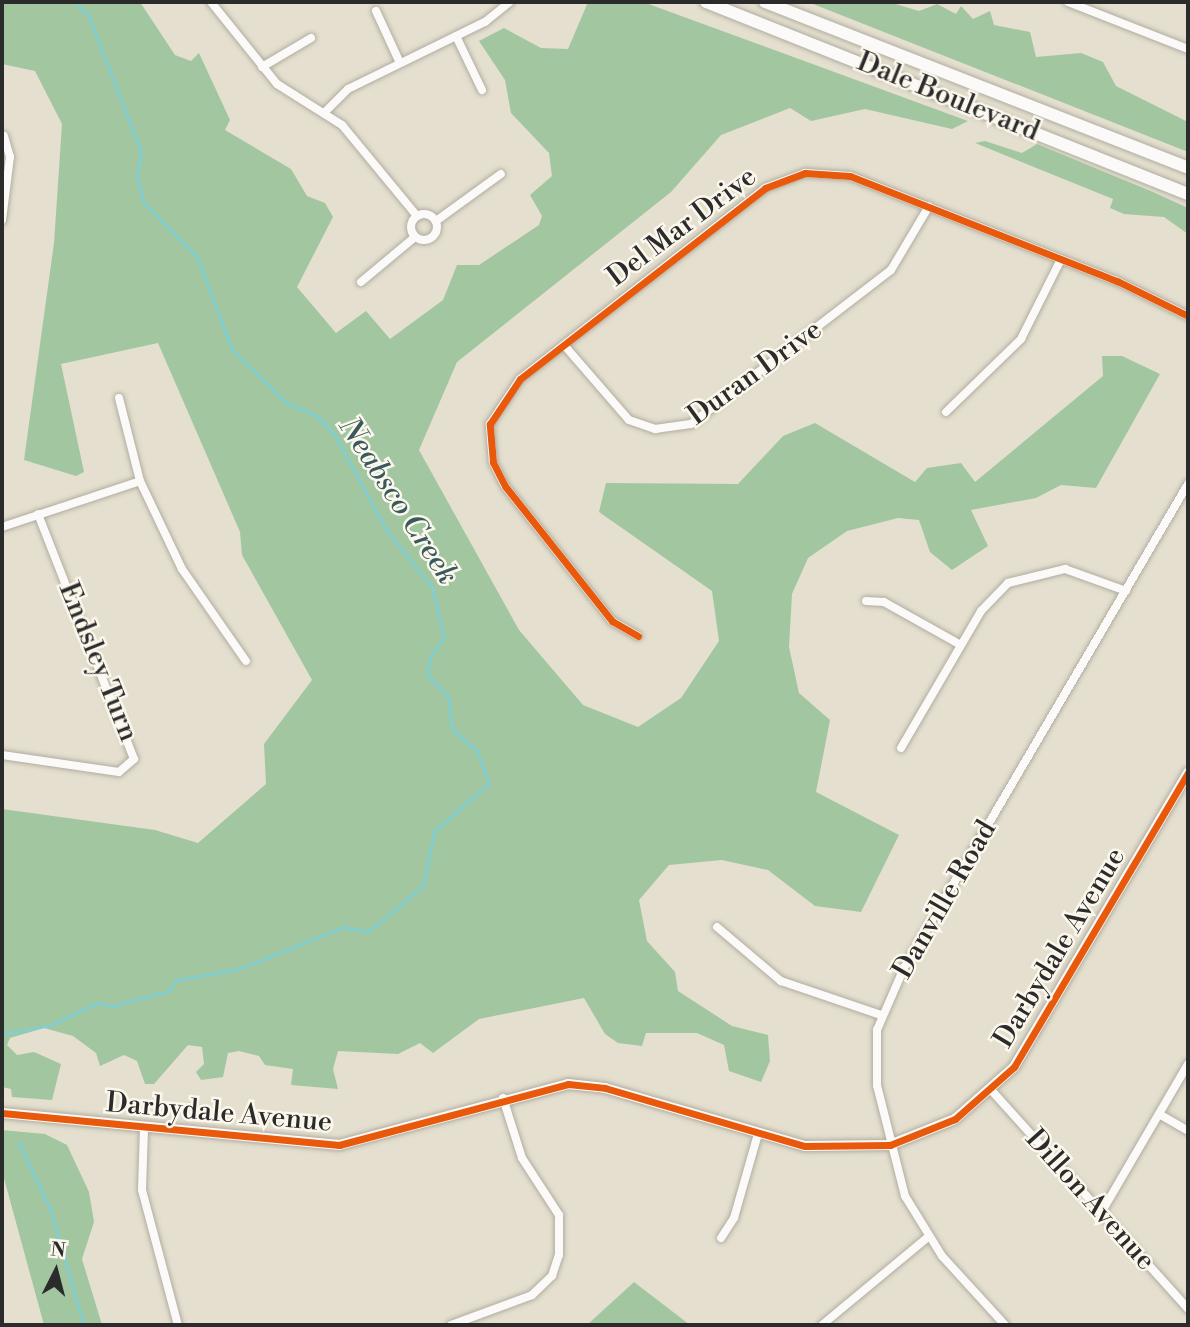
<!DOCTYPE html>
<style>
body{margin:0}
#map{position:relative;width:1190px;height:1327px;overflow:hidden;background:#e4dfce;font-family:"Libre Bodoni",serif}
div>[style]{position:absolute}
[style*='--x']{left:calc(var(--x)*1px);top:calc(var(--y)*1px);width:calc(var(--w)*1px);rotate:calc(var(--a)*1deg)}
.forest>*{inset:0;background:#a2c7a0}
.stream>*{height:2.5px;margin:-1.25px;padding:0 1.25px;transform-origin:1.25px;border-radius:1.25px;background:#83cecf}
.roads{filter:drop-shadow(0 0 2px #b0ada2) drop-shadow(0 0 2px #b0ada2)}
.minor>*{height:8px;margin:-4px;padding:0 4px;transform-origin:4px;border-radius:4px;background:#fbfaf8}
.minor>.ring{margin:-4px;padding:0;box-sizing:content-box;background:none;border:8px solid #fbfaf8;border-radius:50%}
.tertiary>*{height:10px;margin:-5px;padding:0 5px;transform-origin:5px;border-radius:5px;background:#fbfaf8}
.primary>*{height:12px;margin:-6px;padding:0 6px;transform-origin:6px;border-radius:6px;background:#fbfaf8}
.cycleway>*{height:7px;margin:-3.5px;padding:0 3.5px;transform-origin:3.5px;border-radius:3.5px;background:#e8590c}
span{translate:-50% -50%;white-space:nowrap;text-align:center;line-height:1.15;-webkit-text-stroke:5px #fbf7ec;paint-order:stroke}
.street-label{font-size:28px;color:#2b2b2b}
.water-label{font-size:30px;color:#395a5c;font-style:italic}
.frame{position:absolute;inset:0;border:4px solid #2b2b2b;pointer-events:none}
.north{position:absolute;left:21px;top:1236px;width:70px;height:70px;-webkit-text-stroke:5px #fbf7ec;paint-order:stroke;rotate:6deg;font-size:19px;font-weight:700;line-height:28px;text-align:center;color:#2b2b2b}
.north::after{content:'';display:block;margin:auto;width:24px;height:32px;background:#2b2b2b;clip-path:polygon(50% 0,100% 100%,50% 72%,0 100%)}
</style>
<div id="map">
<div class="forest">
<i style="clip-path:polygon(2px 2px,140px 2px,175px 55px,191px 61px,199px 53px,230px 120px,225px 130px,291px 169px,307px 196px,325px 203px,333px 217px,297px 287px,336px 333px,366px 311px,390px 339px,443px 300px,457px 265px,479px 265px,539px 225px,542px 216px,530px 195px,552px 176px,549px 153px,511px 113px,505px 80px,479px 41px,504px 28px,541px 48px,568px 49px,588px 2px,643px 2px,968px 121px,952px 129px,865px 109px,811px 121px,790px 108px,721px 135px,671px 192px,457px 362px,419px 450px,519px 630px,583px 705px,638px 727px,681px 698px,719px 641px,712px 591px,599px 512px,606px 483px,738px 484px,783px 436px,815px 423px,915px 482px,927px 468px,961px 463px,975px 482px,1103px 376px,1102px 356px,1122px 356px,1160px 374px,1096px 488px,1061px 485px,1036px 498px,971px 510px,988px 546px,952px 570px,930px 552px,919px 520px,898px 518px,847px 531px,808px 558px,792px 594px,789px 647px,799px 693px,830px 720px,816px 792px,899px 835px,861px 912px,815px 906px,768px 870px,722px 860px,669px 865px,639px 900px,647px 941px,675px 972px,678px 991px,732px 1026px,768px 1035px,770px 1061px,761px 1082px,729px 1071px,724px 1045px,697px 1033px,646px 1033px,642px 1046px,618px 1043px,605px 1034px,584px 998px,479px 1019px,433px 1053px,420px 1043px,398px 1054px,338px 1051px,333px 1069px,338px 1089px,291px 1085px,293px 1069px,265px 1065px,259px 1056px,239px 1051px,228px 1053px,223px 1077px,201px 1080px,196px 1072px,204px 1064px,202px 1047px,188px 1045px,154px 1084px,145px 1084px,137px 1061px,124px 1055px,100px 1066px,96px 1053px,73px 1036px,44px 1028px,10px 1038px,7px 1045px,17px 1055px,34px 1052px,61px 1064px,52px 1100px,12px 1097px,11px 1089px,2px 1087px,2px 809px,155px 830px,198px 843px,266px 784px,264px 744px,312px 680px,242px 555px,240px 532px,158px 343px,61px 364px,84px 472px,76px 476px,24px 460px,54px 243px,62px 124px,35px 71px,2px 64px)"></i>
<i style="clip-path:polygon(808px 2px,889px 2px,919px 11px,937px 4px,956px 14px,961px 6px,973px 19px,990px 11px,994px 25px,1030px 32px,1036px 57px,1081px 53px,1103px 62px,1116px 86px,1188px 122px,1188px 152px)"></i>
<i style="clip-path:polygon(985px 141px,1022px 153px,1037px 144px,1153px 192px,1188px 208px,1188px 234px,1164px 217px,1124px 214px,1110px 208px,1113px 199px,975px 143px)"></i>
<i style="clip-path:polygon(2px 1130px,45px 1134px,67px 1145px,89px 1192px,94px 1222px,82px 1259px,102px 1325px,44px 1325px,2px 1171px)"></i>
<i style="clip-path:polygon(634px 1282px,690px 1325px,587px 1325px)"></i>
</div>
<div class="stream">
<i style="--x:2;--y:1034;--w:50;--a:-10.4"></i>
<i style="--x:51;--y:1025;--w:51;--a:-25.6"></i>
<i style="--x:97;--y:1003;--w:16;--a:11"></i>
<i style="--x:113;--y:1006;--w:58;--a:-15"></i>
<i style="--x:169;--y:991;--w:13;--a:-58"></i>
<i style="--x:176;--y:980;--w:64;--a:-9.9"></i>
<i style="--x:239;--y:969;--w:113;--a:-21.8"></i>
<i style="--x:344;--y:927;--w:25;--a:12"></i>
<i style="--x:368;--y:932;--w:72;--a:-39.9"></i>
<i style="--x:423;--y:886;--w:57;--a:-77.9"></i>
<i style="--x:435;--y:830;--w:71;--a:-40.4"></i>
<i style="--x:489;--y:784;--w:35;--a:-110"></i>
<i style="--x:477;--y:751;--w:33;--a:-139"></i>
<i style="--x:452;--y:729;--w:33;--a:-97"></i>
<i style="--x:448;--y:696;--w:29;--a:-136"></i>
<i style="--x:427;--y:676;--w:19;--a:-81"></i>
<i style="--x:430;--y:657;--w:24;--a:-54"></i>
<i style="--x:444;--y:638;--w:51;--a:-103.5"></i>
<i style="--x:432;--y:588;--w:74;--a:-128.4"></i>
<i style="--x:386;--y:530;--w:109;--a:-118.4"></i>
<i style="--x:334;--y:434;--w:23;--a:-133"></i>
<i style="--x:318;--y:417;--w:35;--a:-156"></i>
<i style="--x:286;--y:403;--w:76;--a:-135.5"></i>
<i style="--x:232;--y:350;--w:99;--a:-110.6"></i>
<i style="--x:197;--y:257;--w:77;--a:-134.5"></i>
<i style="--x:143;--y:202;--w:26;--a:-103"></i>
<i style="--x:137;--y:177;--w:25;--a:-81"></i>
<i style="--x:141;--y:152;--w:145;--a:-111.1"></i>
<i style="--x:89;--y:17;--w:21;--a:-133"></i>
<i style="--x:19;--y:1142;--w:75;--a:64.8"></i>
<i style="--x:51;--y:1210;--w:120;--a:74"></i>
</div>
<div class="roads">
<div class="minor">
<i style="--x:211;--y:2;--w:105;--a:51.2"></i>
<i style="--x:277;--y:84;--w:77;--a:32.2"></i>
<i style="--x:342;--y:125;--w:118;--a:50.5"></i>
<i style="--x:1068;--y:2;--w:129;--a:21.4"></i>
<i style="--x:376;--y:11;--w:57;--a:65.2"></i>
<i style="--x:456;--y:36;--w:60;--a:64.3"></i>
<i style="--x:262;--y:67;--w:57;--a:-30.6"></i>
<i style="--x:324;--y:113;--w:34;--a:-45"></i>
<i style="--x:348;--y:89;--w:153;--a:-26.1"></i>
<i style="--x:485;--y:22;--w:32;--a:-39"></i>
<i class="ring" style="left:411px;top:214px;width:18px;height:18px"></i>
<i style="--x:2;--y:220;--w:64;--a:-82.8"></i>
<i style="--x:10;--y:157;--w:22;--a:-106"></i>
<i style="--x:436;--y:221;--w:80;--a:-35.9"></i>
<i style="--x:361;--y:282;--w:70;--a:-39.8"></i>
<i style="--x:564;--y:345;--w:99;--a:49.1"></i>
<i style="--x:629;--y:420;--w:28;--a:19"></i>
<i style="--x:655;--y:429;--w:36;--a:-8"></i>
<i style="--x:691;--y:424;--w:252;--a:-37.6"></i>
<i style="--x:891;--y:270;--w:74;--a:-59.3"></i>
<i style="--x:119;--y:398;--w:86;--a:75.8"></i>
<i style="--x:140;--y:481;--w:98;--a:64.5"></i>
<i style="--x:182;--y:569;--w:112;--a:55.2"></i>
<i style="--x:946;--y:412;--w:105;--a:-44.2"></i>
<i style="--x:1021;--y:339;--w:89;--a:-63.4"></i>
<i style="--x:2;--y:527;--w:145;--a:-18.4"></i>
<i style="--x:866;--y:601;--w:18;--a:3"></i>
<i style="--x:884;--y:602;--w:88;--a:29.2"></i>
<i style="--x:638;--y:636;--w:30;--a:-150"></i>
<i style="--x:612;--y:621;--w:172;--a:-128.4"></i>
<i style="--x:505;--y:486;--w:27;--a:-117"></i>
<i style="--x:493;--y:462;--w:38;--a:-95"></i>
<i style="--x:490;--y:424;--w:54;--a:-56.3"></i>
<i style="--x:520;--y:379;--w:311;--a:-37.9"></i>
<i style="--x:765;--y:188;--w:43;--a:-20.6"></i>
<i style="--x:805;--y:173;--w:45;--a:3.8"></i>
<i style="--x:850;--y:176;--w:287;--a:21.5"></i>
<i style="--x:1117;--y:281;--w:79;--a:26.2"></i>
<i style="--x:901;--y:748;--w:159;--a:-59.7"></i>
<i style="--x:981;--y:611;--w:39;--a:-46"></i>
<i style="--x:1008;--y:583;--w:59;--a:-13.8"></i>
<i style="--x:1065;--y:569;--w:65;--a:19.8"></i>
<i style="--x:2;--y:755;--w:118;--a:8.3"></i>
<i style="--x:119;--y:772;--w:20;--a:-41"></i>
<i style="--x:134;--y:759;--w:263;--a:-111.4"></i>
<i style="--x:717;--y:927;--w:84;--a:40.2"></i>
<i style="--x:781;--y:981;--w:106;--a:18.8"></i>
<i style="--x:992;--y:1091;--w:293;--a:48"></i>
<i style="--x:1159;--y:1114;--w:34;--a:30"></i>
<i style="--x:144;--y:1129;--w:61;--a:91.9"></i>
<i style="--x:142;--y:1190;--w:140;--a:75.1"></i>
<i style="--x:1101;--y:1213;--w:173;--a:-59.7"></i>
<i style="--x:721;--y:1238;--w:24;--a:-57"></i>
<i style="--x:734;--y:1218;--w:87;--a:-74.1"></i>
<i style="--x:451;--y:1325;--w:86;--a:-20.3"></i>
<i style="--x:532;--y:1295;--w:28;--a:-44"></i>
<i style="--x:552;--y:1276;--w:22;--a:-72"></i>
<i style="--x:559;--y:1255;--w:40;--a:-90"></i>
<i style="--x:559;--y:1215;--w:68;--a:-123"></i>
<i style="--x:522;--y:1158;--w:63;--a:-107.6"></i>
<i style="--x:822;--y:1325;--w:138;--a:-39.7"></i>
<i style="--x:1005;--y:1325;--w:93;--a:-132.4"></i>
<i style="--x:942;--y:1256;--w:70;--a:-121.7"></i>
<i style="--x:905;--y:1196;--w:114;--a:-104.2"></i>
<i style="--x:877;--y:1085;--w:55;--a:-90"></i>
<i style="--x:877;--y:1030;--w:68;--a:-66.5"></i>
<i style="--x:904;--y:968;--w:561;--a:-59.6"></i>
</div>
<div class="tertiary">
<i style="--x:2;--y:1113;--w:339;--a:5.4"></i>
<i style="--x:339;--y:1145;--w:237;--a:-14.9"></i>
<i style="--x:568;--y:1084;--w:37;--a:6"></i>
<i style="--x:605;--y:1088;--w:208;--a:16.2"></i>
<i style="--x:805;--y:1146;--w:85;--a:-0.7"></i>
<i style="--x:890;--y:1145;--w:70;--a:-21.8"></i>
<i style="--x:955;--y:1119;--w:79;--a:-41.4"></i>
<i style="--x:1014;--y:1067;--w:342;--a:-59.4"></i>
</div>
<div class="primary">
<i style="--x:706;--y:2;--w:519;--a:21.72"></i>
<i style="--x:765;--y:2;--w:454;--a:21.4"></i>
</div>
</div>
<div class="cycleway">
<i style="--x:638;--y:636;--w:30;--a:-150"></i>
<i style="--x:612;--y:621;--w:172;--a:-128.4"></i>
<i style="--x:505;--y:486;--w:27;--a:-117"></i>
<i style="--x:493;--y:462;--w:38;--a:-95"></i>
<i style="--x:490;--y:424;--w:54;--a:-56.3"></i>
<i style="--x:520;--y:379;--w:311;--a:-37.9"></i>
<i style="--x:765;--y:188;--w:43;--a:-20.6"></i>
<i style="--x:805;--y:173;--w:45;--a:3.8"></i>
<i style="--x:850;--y:176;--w:287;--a:21.5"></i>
<i style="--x:1117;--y:281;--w:79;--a:26.2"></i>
<i style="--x:2;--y:1113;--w:339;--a:5.4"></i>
<i style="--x:339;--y:1145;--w:237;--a:-14.9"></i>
<i style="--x:568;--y:1084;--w:37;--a:6"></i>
<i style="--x:605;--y:1088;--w:208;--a:16.2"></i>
<i style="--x:805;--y:1146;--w:85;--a:-0.7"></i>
<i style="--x:890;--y:1145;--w:70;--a:-21.8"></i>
<i style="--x:955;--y:1119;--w:79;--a:-41.4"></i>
<i style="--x:1014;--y:1067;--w:342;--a:-59.4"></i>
</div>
<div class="street-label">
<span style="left:948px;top:97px;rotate:22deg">Dale Boulevard</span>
<span style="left:682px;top:227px;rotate:-37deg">Del Mar Drive</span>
<span style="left:755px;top:373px;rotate:-36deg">Duran Drive</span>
<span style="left:98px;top:662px;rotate:68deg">Endsley Turn</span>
<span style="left:945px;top:900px;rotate:-60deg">Danville Road</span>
<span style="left:1060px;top:948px;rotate:-59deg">Darbydale Avenue</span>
<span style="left:219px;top:1113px;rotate:5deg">Darbydale Avenue</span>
<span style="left:1090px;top:1200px;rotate:48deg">Dillon Avenue</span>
</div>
<div class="water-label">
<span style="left:398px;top:501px;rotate:57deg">Neabsco Creek</span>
</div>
<div class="frame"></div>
<div class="north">N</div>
</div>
